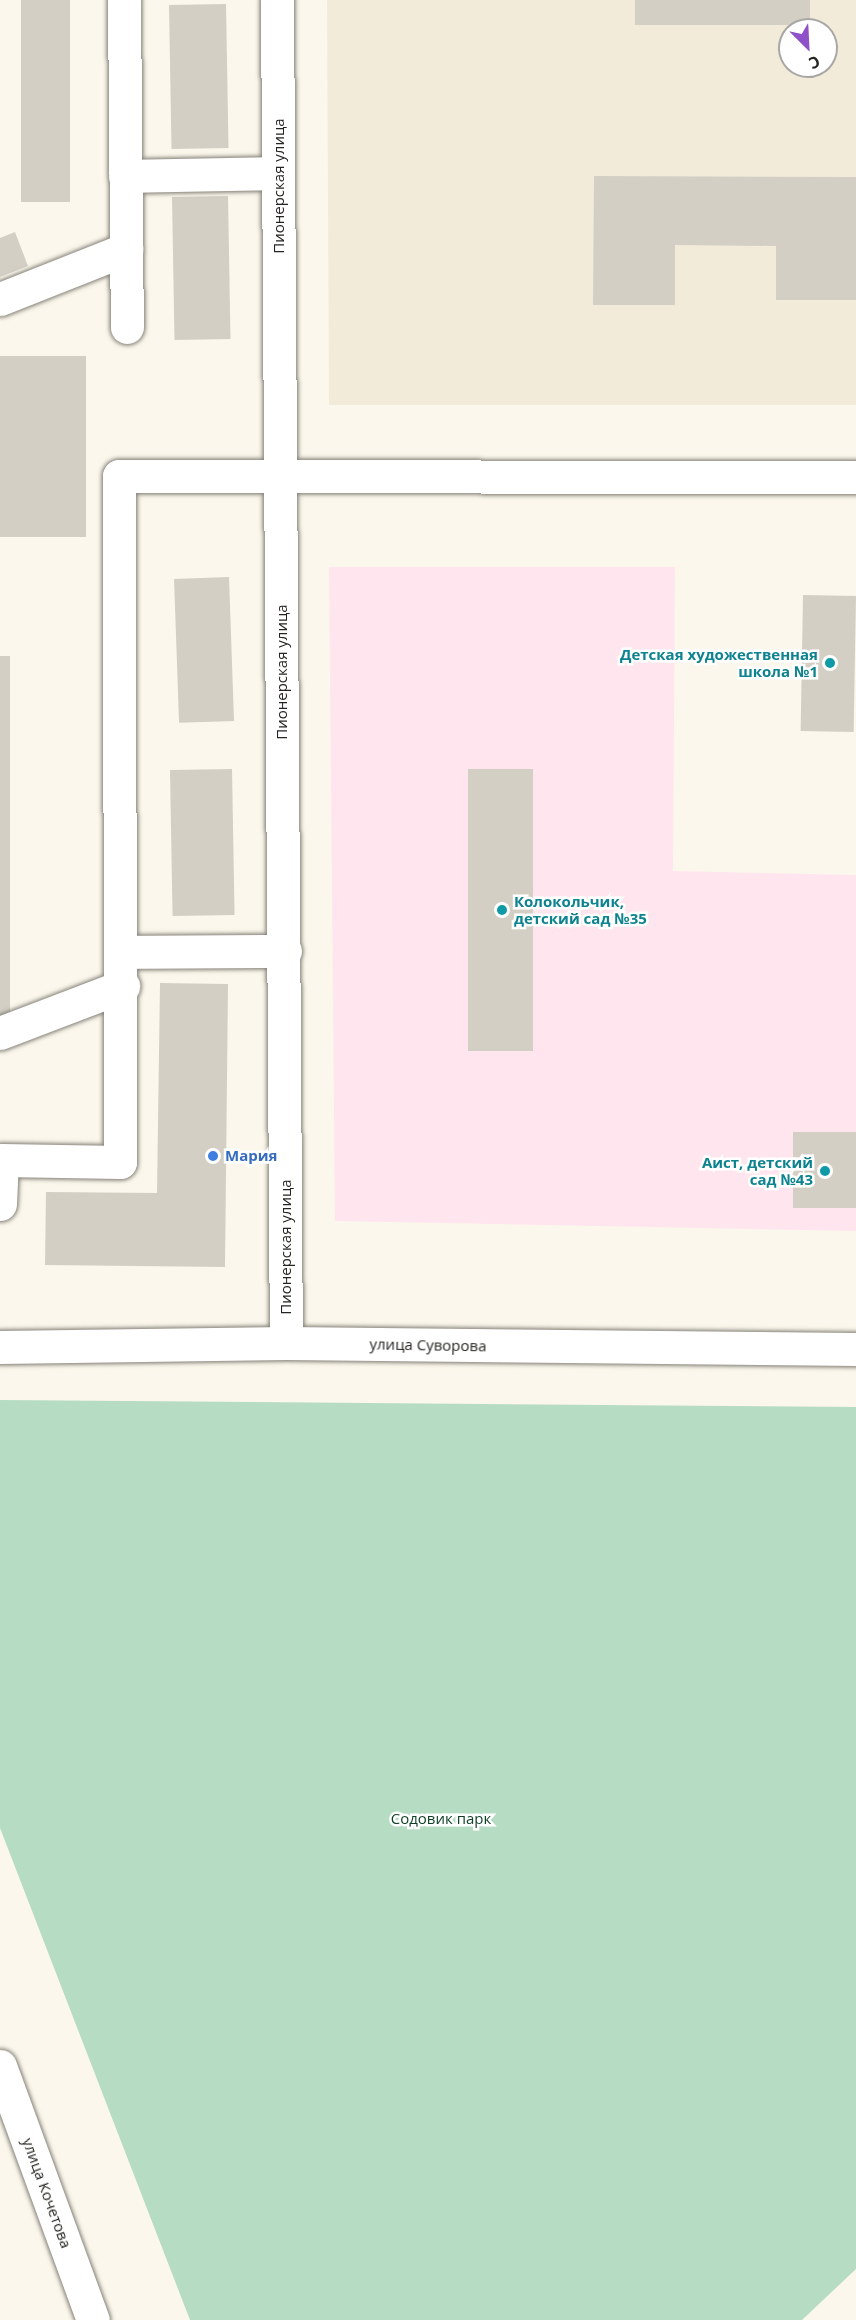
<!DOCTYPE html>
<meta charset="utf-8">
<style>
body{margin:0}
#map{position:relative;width:856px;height:2320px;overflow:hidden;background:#fbf7ec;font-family:"Open Sans",sans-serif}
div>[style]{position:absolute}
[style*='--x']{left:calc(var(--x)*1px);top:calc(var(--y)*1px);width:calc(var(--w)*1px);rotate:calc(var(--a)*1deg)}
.built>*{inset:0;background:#f2ebda}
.education>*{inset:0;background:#ffe5ee}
.green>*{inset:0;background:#b6dcc4}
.building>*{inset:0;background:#d3cfc5;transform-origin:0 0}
.roads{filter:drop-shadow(0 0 2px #868279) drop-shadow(0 0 2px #868279)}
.minor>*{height:33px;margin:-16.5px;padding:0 16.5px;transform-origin:16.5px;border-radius:16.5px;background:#fff}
.major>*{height:33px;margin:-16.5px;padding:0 16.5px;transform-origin:16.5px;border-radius:16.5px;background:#fff}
.dots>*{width:16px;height:16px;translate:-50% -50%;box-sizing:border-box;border:3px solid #fff;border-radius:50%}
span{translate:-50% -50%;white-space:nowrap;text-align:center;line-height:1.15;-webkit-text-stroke:5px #fff;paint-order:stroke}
.street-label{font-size:15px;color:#252420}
.culture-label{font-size:15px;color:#0d838f;font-weight:700}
.right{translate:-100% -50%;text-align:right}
.left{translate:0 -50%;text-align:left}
.shop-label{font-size:15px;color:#366cbe;font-weight:700}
.park-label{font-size:15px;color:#0d3e26}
.north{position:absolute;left:778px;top:18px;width:60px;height:60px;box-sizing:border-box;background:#fff;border:2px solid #a8a7a6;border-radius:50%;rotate:156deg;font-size:16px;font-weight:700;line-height:24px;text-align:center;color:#252420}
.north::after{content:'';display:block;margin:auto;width:21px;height:27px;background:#8e51c8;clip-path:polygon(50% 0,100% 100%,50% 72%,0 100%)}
</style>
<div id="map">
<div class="built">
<i style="clip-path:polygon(evenodd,327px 0,856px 0,856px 405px,329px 405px,327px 0,790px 30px,826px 30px,826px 66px,790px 66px,790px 30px)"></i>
</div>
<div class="education">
<i style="clip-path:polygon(329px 567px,675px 567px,673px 871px,856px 875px,856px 1231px,335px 1221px)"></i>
</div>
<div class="green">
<i style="clip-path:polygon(0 1400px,856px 1407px,856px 2269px,802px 2320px,190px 2320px,0 1828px)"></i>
</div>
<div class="building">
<i style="left:21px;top:0;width:49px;height:202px"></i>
<i style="left:635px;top:0;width:175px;height:25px"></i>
<i style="left:226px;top:4px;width:144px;height:57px;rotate:89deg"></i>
<i style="clip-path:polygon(594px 176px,856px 177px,856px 300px,776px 300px,776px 246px,675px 245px,675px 305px,593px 305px)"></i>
<i style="left:228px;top:196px;width:143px;height:56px;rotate:89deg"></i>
<i style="clip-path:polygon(15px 232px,28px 266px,0 277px,0 238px)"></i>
<i style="left:0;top:356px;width:86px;height:181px"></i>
<i style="left:229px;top:577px;width:144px;height:55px;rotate:88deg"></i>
<i style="left:803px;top:595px;width:53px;height:136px;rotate:1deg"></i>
<i style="left:0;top:656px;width:10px;height:362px"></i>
<i style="left:232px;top:769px;width:146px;height:62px;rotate:89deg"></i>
<i style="left:533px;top:769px;width:282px;height:65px;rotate:90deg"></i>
<i style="clip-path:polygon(160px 983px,228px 984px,225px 1267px,45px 1265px,46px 1192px,157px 1193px)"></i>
<i style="left:856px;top:1132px;width:76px;height:63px;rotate:90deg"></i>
</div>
<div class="roads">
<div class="minor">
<i style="--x:124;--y:0;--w:327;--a:89.5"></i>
<i style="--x:277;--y:0;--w:1343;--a:89.62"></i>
<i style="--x:125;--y:176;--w:153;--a:-1.1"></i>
<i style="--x:0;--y:299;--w:136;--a:-21.6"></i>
<i style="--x:124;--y:952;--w:161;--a:-0.4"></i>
<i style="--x:0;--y:1033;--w:132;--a:-20.9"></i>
<i style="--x:0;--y:1204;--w:44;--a:-87.4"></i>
<i style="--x:2;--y:1160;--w:118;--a:1"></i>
<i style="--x:120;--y:1162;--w:686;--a:-90.08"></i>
<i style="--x:119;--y:476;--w:737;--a:0.08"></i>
<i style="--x:0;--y:1347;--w:286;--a:-0.8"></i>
<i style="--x:286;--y:1343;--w:570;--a:0.6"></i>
</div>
<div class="major">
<i style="--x:0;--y:2066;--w:270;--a:69.9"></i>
</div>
</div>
<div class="dots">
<i style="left:830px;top:663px;background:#0f9aa8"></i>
<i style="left:502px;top:910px;background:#0f9aa8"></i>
<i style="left:213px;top:1156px;background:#3f7fe0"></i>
<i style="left:825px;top:1171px;background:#0f9aa8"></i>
</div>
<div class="street-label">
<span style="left:279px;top:186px;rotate:-90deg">Пионерская улица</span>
<span style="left:282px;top:672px;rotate:-90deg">Пионерская улица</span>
<span style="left:286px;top:1247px;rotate:-90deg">Пионерская улица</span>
<span style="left:428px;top:1345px;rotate:1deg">улица Суворова</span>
<span style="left:47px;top:2193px;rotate:70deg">улица Кочетова</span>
</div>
<div class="culture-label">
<span class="right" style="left:818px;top:663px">Детская художественная<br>школа №1</span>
<span class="left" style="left:514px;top:910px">Колокольчик,<br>детский сад №35</span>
<span class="right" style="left:813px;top:1171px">Аист, детский<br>сад №43</span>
</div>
<div class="shop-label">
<span class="left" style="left:225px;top:1156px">Мария</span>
</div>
<div class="park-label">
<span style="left:441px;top:1819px">Содовик парк</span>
</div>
<div class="north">С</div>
</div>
